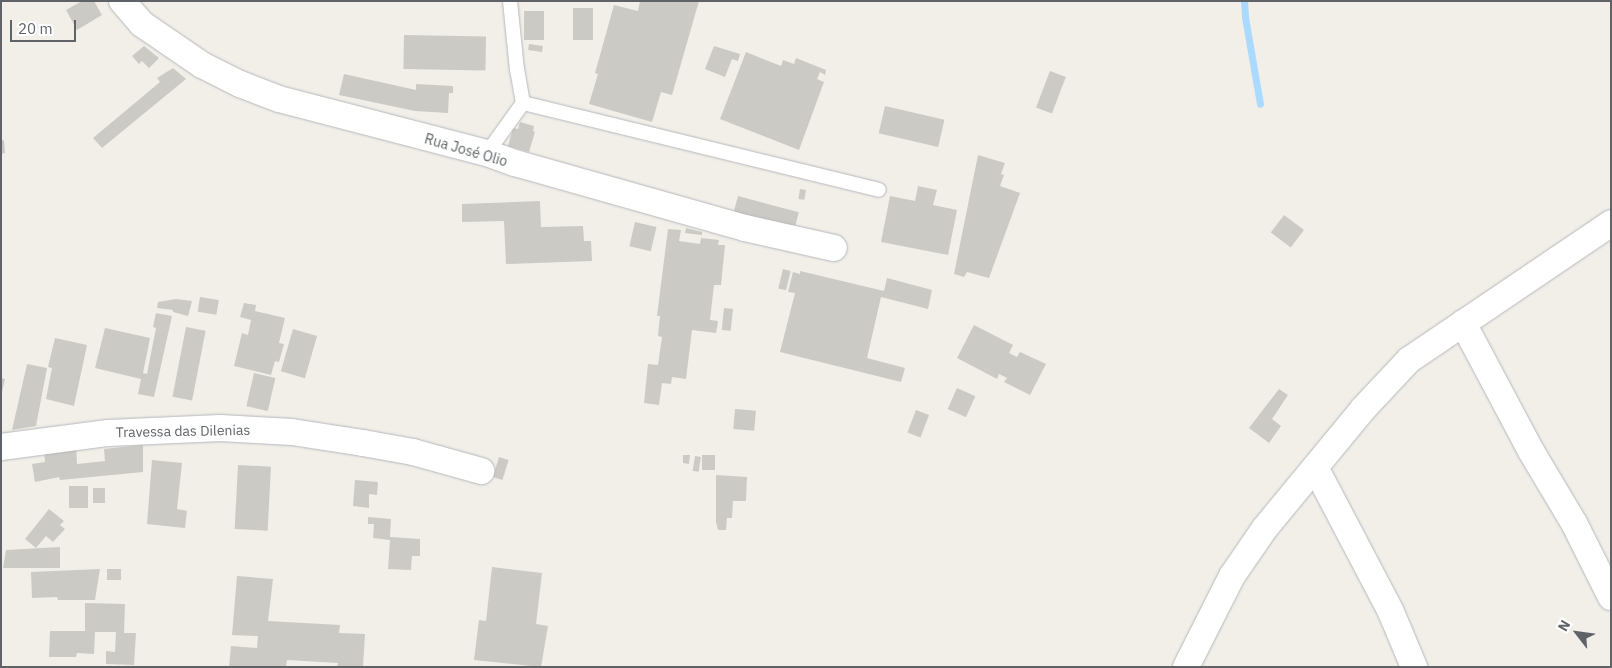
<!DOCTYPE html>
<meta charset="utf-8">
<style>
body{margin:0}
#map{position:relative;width:1612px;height:668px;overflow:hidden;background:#f1efe8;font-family:"IBM Plex Sans",sans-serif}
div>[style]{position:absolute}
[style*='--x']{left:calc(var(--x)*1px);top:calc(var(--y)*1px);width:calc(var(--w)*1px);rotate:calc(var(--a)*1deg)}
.stream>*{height:7px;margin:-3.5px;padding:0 3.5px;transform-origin:3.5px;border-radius:3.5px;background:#aadaff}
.building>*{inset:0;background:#cccac5;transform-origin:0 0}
.roads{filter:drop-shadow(0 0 1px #b5b8bc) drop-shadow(0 0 1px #b5b8bc)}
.service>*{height:14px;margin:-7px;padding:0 7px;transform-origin:7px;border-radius:7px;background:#fff}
.minor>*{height:26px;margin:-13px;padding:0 13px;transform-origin:13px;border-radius:13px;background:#fff}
span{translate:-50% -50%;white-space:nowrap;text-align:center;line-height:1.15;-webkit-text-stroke:5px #fff;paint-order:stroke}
.street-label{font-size:14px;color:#5f6368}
.frame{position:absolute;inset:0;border:2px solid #5f6368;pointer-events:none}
.north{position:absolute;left:1552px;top:608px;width:50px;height:50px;-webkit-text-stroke:4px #fff;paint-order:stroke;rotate:300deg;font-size:14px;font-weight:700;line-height:20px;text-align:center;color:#5f6368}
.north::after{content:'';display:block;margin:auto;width:18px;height:22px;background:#5f6368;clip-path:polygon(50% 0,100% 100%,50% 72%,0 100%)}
.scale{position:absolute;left:10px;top:20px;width:66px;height:22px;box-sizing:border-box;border:2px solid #5f6368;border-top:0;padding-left:6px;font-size:15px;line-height:18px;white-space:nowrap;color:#5f6368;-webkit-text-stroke:4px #fff;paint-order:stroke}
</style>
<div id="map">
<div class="stream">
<i style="--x:1244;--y:1;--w:16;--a:86"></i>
<i style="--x:1245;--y:17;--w:88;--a:80.2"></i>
</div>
<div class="building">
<i style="clip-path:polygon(82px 1px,94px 1px,102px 15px,77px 30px,66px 10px)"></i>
<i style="clip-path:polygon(640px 1px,699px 1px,672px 95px,661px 92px,652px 122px,589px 104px,598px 74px,595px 73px,614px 5px,638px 11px)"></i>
<i style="left:573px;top:8px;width:20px;height:32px"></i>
<i style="left:524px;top:11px;width:20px;height:29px"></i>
<i style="left:404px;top:35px;width:82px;height:34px;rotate:1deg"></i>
<i style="left:529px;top:44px;width:14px;height:6px;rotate:8deg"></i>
<i style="clip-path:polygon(144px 46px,159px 58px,149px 68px,142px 61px,139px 64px,132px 56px)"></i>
<i style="clip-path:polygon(714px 46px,740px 54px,738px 61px,732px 59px,725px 77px,705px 69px)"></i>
<i style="clip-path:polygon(746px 52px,781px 66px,783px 60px,794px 64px,796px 58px,826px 70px,825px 75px,820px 72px,817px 79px,824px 82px,799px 150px,720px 119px)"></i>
<i style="clip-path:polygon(173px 68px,186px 79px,102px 148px,93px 138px,160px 82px,157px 78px)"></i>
<i style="left:1050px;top:71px;width:17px;height:39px;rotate:21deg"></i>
<i style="clip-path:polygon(344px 74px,416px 90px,416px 84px,453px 86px,453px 93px,449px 93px,448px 113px,415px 111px,339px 95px)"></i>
<i style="left:885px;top:106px;width:61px;height:28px;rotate:13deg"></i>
<i style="clip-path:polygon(520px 122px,534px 126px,533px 131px,535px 132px,529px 152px,508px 146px,513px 128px,518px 129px)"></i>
<i style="clip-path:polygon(4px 140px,5px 153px,1px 154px,1px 141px)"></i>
<i style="clip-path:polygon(978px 155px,1005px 163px,1001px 174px,1004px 175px,1000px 186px,1020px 193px,989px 278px,967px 272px,964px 277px,954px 274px)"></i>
<i style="clip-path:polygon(918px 186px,937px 190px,933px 205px,957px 210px,948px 255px,881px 242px,890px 196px,915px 201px)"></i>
<i style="left:800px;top:189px;width:6px;height:10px;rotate:9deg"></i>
<i style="left:738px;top:196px;width:63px;height:23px;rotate:15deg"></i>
<i style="clip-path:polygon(540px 201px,541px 227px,583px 226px,584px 241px,591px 241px,592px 261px,506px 264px,504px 221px,462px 222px,462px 204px)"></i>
<i style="left:1284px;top:215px;width:25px;height:22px;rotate:37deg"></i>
<i style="left:635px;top:222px;width:22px;height:25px;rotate:13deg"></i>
<i style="clip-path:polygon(686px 228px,702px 232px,702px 235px,685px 233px)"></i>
<i style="clip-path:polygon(668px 229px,681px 230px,679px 241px,700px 244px,701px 238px,719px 240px,718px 245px,725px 245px,721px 285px,714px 285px,710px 320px,718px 321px,716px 333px,692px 330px,686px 379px,672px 377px,671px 384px,662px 383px,659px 405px,644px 403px,648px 364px,658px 365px,662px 337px,658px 336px,660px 316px,657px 316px)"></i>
<i style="left:783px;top:269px;width:8px;height:20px;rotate:14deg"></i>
<i style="clip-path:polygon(800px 271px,884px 291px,887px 278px,932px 290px,928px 309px,881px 297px,867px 358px,905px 368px,901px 382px,780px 352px,795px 293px,788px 292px,793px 272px,800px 274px)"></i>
<i style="left:200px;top:297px;width:19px;height:15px;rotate:9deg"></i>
<i style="clip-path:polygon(176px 299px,192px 301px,188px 316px,173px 312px,173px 310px,157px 308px,158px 302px)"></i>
<i style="clip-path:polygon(244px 303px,256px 305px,255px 311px,285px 318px,279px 343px,284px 344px,279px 362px,275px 361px,271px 375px,234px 366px,242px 333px,248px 335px,251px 320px,240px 317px)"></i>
<i style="left:724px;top:308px;width:9px;height:22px;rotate:6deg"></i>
<i style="clip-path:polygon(156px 313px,172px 316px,154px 397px,138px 394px,141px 379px,95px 368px,105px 328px,150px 338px,143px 373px,147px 374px,156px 328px,153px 327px)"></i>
<i style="clip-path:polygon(974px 325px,1013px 345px,1009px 353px,1017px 357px,1020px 352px,1046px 364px,1030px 395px,1004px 382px,1007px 378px,999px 374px,997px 379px,957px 358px)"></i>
<i style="left:186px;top:327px;width:20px;height:71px;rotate:11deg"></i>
<i style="left:293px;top:329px;width:25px;height:44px;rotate:16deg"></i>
<i style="clip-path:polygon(55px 338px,87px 345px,74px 406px,46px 399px,52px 368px,48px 367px)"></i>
<i style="clip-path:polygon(27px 364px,47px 368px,36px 426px,12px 430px)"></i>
<i style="left:254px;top:373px;width:22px;height:34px;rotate:13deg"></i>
<i style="clip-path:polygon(1px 378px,5px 379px,2px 392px,1px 392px)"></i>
<i style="left:957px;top:388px;width:20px;height:23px;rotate:24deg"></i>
<i style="clip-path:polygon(1279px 389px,1288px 395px,1272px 419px,1281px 426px,1269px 443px,1249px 428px)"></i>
<i style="left:735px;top:409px;width:21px;height:20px;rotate:5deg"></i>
<i style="left:916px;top:410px;width:14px;height:24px;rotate:21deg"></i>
<i style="clip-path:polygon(76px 445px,77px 464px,105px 461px,104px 449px,143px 445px,143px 472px,60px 480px,59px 477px,35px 482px,32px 464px,45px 462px,44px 449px)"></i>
<i style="clip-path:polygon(683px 455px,690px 455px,689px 464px,683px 463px)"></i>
<i style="left:702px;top:455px;width:13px;height:15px"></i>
<i style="left:695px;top:456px;width:6px;height:15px;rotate:9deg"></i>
<i style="left:499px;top:457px;width:10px;height:21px;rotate:17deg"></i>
<i style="clip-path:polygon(152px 460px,182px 463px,177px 509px,187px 511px,185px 528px,147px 524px)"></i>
<i style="left:238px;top:465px;width:33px;height:64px;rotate:3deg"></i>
<i style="clip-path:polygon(716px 475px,747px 477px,746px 501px,733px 501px,732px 518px,727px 518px,726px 530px,718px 530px,716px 522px)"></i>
<i style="clip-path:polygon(355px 480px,378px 482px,377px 495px,369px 494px,369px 508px,353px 506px)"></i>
<i style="left:88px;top:486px;width:22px;height:19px;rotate:90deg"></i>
<i style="left:93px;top:488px;width:12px;height:15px"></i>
<i style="clip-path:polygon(49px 509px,64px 521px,60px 525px,65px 529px,53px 542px,46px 536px,36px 548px,25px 539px)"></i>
<i style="clip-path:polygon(368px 517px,391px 519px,390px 537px,420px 539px,420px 556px,412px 556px,411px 570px,388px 569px,390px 540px,373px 538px,374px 524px,368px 524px)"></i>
<i style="clip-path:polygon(60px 547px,60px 568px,3px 568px,6px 550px)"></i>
<i style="clip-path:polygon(492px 567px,542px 573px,536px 624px,548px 626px,541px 667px,474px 660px,479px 620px,486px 621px)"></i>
<i style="clip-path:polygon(100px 569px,95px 600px,58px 600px,57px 597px,32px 598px,31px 572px)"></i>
<i style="left:107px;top:569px;width:14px;height:11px"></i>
<i style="clip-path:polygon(237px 576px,273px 579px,268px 621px,340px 625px,339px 633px,365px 634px,363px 667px,337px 667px,338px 663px,287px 660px,286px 667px,229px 667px,231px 646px,257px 648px,258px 636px,232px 635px)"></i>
<i style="clip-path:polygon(85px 603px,125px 604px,124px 633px,136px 633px,134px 665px,106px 664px,106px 651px,115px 652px,116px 632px,95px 632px,94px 654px,77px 653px,76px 657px,49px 657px,50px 631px,85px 631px)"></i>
</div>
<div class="roads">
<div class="service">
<i style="--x:523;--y:103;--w:366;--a:13.7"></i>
<i style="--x:487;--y:153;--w:62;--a:-54.2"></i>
<i style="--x:523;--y:103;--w:34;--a:-100"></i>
<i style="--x:517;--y:70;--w:69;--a:-95.8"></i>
</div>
<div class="minor">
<i style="--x:122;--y:1;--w:30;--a:49"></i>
<i style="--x:142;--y:24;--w:73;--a:34.3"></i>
<i style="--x:202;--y:65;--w:42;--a:26.6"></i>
<i style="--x:240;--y:84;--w:42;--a:21"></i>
<i style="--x:279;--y:99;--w:215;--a:14.6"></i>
<i style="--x:487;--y:153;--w:30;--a:20"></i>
<i style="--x:515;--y:163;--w:239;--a:15.8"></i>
<i style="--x:745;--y:228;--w:91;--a:12.7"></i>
<i style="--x:1463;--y:323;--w:145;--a:62"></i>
<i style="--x:1531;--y:451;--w:84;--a:59.2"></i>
<i style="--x:1574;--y:523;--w:83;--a:63.4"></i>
<i style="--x:1;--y:447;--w:108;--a:-7.5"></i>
<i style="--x:108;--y:433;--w:112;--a:-2.6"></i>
<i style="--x:220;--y:428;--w:72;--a:3.2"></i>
<i style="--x:292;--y:432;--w:72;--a:8.8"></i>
<i style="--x:363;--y:443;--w:51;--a:10.2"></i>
<i style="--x:413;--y:452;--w:71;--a:15.6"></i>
<i style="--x:1316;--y:469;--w:161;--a:62.3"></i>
<i style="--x:1391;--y:612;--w:60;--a:67.3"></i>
<i style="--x:1186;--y:667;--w:102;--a:-63.2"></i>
<i style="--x:1232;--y:576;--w:58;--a:-55.5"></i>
<i style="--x:1265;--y:528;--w:154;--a:-50.5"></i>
<i style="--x:1363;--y:409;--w:67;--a:-46.8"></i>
<i style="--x:1409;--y:360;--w:244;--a:-34.1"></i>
</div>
</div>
<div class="street-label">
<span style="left:466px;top:150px;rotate:16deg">Rua José Olio</span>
<span style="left:183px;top:431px;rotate:-1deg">Travessa das Dilenias</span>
</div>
<div class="frame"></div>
<div class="north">N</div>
<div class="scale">20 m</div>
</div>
